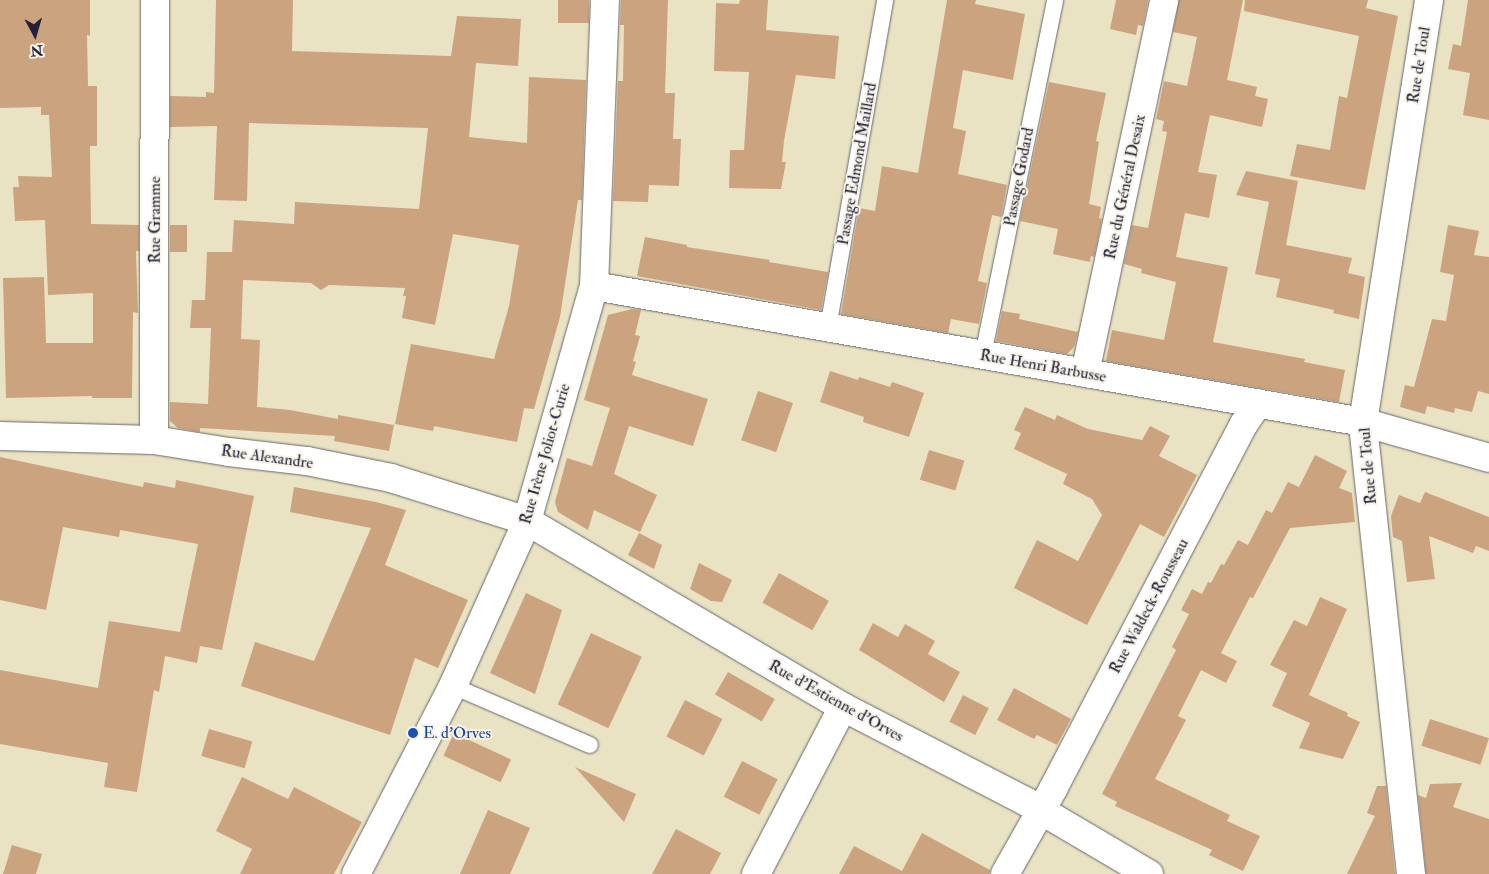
<!DOCTYPE html>
<meta charset="utf-8">
<style>
body{margin:0}
#map{position:relative;width:1489px;height:874px;overflow:hidden;background:#e9e3c3;font-family:"IM FELL Double Pica",serif}
div>[style]{position:absolute}
[style*='--x']{left:calc(var(--x)*1px);top:calc(var(--y)*1px);width:calc(var(--w)*1px);rotate:calc(var(--a)*1deg)}
.building>*{inset:0;background:#cca37f;transform-origin:0 0}
.roads{filter:drop-shadow(0 0 1px #68666b) drop-shadow(0 0 1px #68666b)}
.service>*{height:16px;margin:-8px;padding:0 8px;transform-origin:8px;border-radius:8px;background:#fff}
.minor>*{height:28px;margin:-14px;padding:0 14px;transform-origin:14px;border-radius:14px;background:#fff}
.tertiary>*{height:28px;margin:-14px;padding:0 14px;transform-origin:14px;border-radius:14px;background:#fff}
.dots>*{width:14px;height:14px;translate:-50% -50%;box-sizing:border-box;border:2px solid #f7f3e8;border-radius:50%}
span{translate:-50% -50%;white-space:nowrap;text-align:center;line-height:1.15;-webkit-text-stroke:4px #f7f3e8;paint-order:stroke}
.street-label{font-size:16px;color:#22223b}
.transit-label{font-size:16px;color:#164399}
.left{translate:0 -50%;text-align:left}
.north{position:absolute;left:10px;top:10px;width:50px;height:50px;-webkit-text-stroke:4px #f7f3e8;paint-order:stroke;rotate:174deg;font-size:14px;font-weight:700;line-height:20px;text-align:center;color:#22223b}
.north::after{content:'';display:block;margin:auto;width:18px;height:22px;background:#22223b;clip-path:polygon(50% 0,100% 100%,50% 72%,0 100%)}
</style>
<div id="map">
<div class="building">
<i style="clip-path:polygon(0 0,90px 0,90px 36px,87px 35px,88px 86px,97px 86px,97px 146px,90px 146px,91px 224px,139px 225px,139px 251px,136px 251px,138px 313px,133px 312px,132px 398px,92px 398px,92px 396px,6px 398px,3px 278px,44px 277px,46px 343px,93px 343px,93px 293px,48px 295px,45px 220px,15px 221px,13px 187px,19px 187px,18px 176px,52px 177px,49px 115px,41px 115px,41px 107px,0 108px)"></i>
<i style="clip-path:polygon(216px 0,293px 0,292px 51px,451px 56px,457px 16px,521px 19px,518px 66px,476px 63px,469px 137px,527px 143px,529px 77px,586px 80px,582px 200px,578px 200px,560px 317px,534px 409px,524px 408px,517px 442px,434px 426px,433px 431px,395px 424px,411px 344px,494px 359px,509px 306px,519px 245px,453px 234px,435px 325px,402px 318px,406px 296px,403px 296px,405px 288px,329px 285px,321px 290px,311px 283px,243px 280px,241px 339px,260px 340px,257px 407px,290px 410px,338px 419px,338px 415px,394px 425px,389px 451px,334px 441px,335px 436px,200px 428px,200px 432px,178px 428px,170px 421px,170px 402px,208px 404px,211px 328px,190px 328px,192px 300px,205px 300px,207px 252px,232px 252px,234px 220px,294px 224px,295px 202px,419px 209px,428px 128px,249px 123px,247px 201px,214px 200px,217px 126px,170px 127px,170px 96px,206px 97px,206px 92px,214px 93px)"></i>
<i style="left:558px;top:0;width:31px;height:23px"></i>
<i style="clip-path:polygon(621px 0,668px 0,665px 93px,675px 93px,673px 139px,681px 139px,679px 186px,649px 185px,648px 202px,613px 201px,618px 81px,623px 81px,624px 25px,620px 25px)"></i>
<i style="clip-path:polygon(740px 0,768px 0,766px 30px,839px 36px,835px 79px,796px 75px,784px 141px,782px 162px,786px 162px,781px 189px,729px 188px,730px 150px,744px 150px,749px 72px,714px 71px,716px 3px,739px 4px)"></i>
<i style="clip-path:polygon(947px 0,976px 0,975px 4px,1025px 14px,1013px 80px,963px 70px,953px 128px,966px 131px,958px 174px,1007px 185px,1001px 217px,992px 215px,978px 281px,987px 283px,979px 324px,951px 319px,948px 333px,841px 314px,859px 208px,875px 211px,882px 166px,918px 173px)"></i>
<i style="clip-path:polygon(1116px 0,1148px 0,1143px 26px,1138px 25px,1136px 35px,1110px 29px)"></i>
<i style="clip-path:polygon(1179px 0,1243px 0,1227px 80px,1257px 87px,1255px 96px,1268px 99px,1262px 127px,1210px 115px,1198px 172px,1217px 175px,1209px 218px,1185px 213px,1176px 257px,1228px 267px,1213px 342px,1305px 359px,1304px 362px,1345px 370px,1339px 402px,1106px 361px,1112px 330px,1164px 340px,1176px 282px,1141px 273px,1142px 269px,1124px 264px,1132px 225px,1148px 228px,1167px 132px,1162px 131px,1164px 121px,1156px 119px,1164px 81px,1187px 86px,1197px 37px,1173px 32px)"></i>
<i style="clip-path:polygon(1245px 0,1368px 0,1366px 8px,1398px 16px,1365px 190px,1290px 176px,1297px 144px,1330px 150px,1339px 96px,1347px 98px,1359px 36px,1244px 11px)"></i>
<i style="clip-path:polygon(1468px 0,1489px 0,1489px 120px,1463px 115px,1470px 73px,1448px 69px,1453px 44px,1461px 46px)"></i>
<i style="clip-path:polygon(1049px 82px,1106px 93px,1096px 141px,1099px 142px,1089px 204px,1101px 207px,1099px 218px,1102px 219px,1094px 257px,1091px 256px,1090px 262px,1053px 254px,1058px 229px,1020px 221px)"></i>
<i style="clip-path:polygon(1246px 171px,1298px 181px,1286px 245px,1352px 258px,1348px 273px,1365px 277px,1359px 319px,1333px 313px,1334px 310px,1276px 297px,1280px 279px,1255px 274px,1269px 202px,1236px 195px)"></i>
<i style="left:170px;top:225px;width:17px;height:27px"></i>
<i style="clip-path:polygon(1448px 225px,1479px 231px,1474px 255px,1489px 257px,1489px 394px,1478px 391px,1472px 412px,1455px 408px,1454px 413px,1427px 406px,1425px 414px,1400px 407px,1405px 385px,1414px 387px,1432px 319px,1446px 321px,1454px 275px,1440px 272px)"></i>
<i style="clip-path:polygon(645px 237px,687px 245px,687px 247px,770px 260px,769px 262px,828px 272px,821px 310px,637px 276px)"></i>
<i style="clip-path:polygon(632px 309px,641px 310px,635px 335px,640px 336px,633px 361px,636px 362px,632px 375px,708px 399px,693px 446px,629px 426px,614px 474px,657px 495px,640px 532px,594px 510px,588px 530px,558px 512px,555px 502px,567px 458px,592px 466px,610px 408px,584px 400px,608px 315px)"></i>
<i style="clip-path:polygon(1002px 311px,1020px 314px,1019px 319px,1078px 332px,1074px 347px,1067px 354px,996px 341px)"></i>
<i style="clip-path:polygon(830px 371px,858px 380px,859px 377px,890px 387px,892px 382px,924px 393px,909px 437px,863px 422px,864px 417px,820px 402px)"></i>
<i style="left:758px;top:391px;width:37px;height:52px;rotate:19deg"></i>
<i style="clip-path:polygon(1025px 407px,1055px 420px,1057px 415px,1088px 429px,1142px 440px,1150px 426px,1170px 436px,1159px 456px,1197px 475px,1164px 537px,1140px 524px,1087px 625px,1014px 588px,1037px 540px,1078px 561px,1102px 515px,1092px 499px,1063px 484px,1067px 474px,1014px 449px,1021px 433px,1014px 430px)"></i>
<i style="left:929px;top:450px;width:37px;height:31px;rotate:17deg"></i>
<i style="clip-path:polygon(1315px 455px,1347px 471px,1339px 488px,1352px 493px,1355px 522px,1290px 528px,1253px 598px,1250px 597px,1221px 653px,1237px 661px,1226px 683px,1201px 670px,1178px 716px,1186px 720px,1155px 779px,1230px 815px,1227px 821px,1260px 836px,1243px 871px,1209px 855px,1212px 850px,1115px 806px,1117px 802px,1102px 794px,1176px 650px,1172px 647px,1189px 614px,1181px 610px,1192px 589px,1202px 594px,1208px 582px,1211px 583px,1221px 564px,1224px 565px,1238px 540px,1248px 545px,1266px 510px,1272px 513px,1288px 482px,1299px 487px)"></i>
<i style="clip-path:polygon(0 457px,143px 487px,144px 482px,175px 488px,176px 480px,254px 496px,222px 650px,200px 646px,197px 663px,165px 656px,159px 692px,154px 690px,137px 792px,104px 787px,108px 763px,0 744px,0 670px,98px 688px,109px 621px,180px 632px,198px 544px,120px 530px,119px 537px,63px 527px,46px 610px,0 600px)"></i>
<i style="clip-path:polygon(294px 487px,376px 502px,406px 510px,385px 565px,468px 600px,438px 668px,415px 658px,390px 735px,241px 686px,255px 642px,314px 661px,371px 528px,290px 512px)"></i>
<i style="clip-path:polygon(1425px 492px,1489px 517px,1489px 551px,1476px 546px,1473px 553px,1429px 536px,1435px 579px,1407px 582px,1402px 541px,1393px 537px,1391px 516px,1399px 495px,1420px 503px)"></i>
<i style="clip-path:polygon(639px 533px,662px 545px,654px 569px,628px 555px)"></i>
<i style="clip-path:polygon(699px 563px,732px 580px,722px 602px,711px 601px,690px 589px)"></i>
<i style="left:779px;top:573px;width:57px;height:34px;rotate:29deg"></i>
<i style="clip-path:polygon(526px 593px,562px 610px,535px 694px,490px 673px)"></i>
<i style="clip-path:polygon(1320px 597px,1347px 609px,1309px 695px,1348px 713px,1347px 716px,1360px 722px,1343px 759px,1299px 748px,1310px 723px,1272px 706px,1287px 673px,1270px 665px,1294px 620px,1307px 626px)"></i>
<i style="clip-path:polygon(873px 623px,898px 637px,905px 624px,935px 641px,928px 654px,960px 672px,944px 702px,859px 650px)"></i>
<i style="left:591px;top:633px;width:56px;height:79px;rotate:25deg"></i>
<i style="left:728px;top:672px;width:54px;height:26px;rotate:30deg"></i>
<i style="clip-path:polygon(1014px 688px,1071px 719px,1057px 745px,1037px 735px,1034px 739px,997px 720px)"></i>
<i style="left:963px;top:695px;width:29px;height:30px;rotate:27deg"></i>
<i style="left:685px;top:700px;width:42px;height:41px;rotate:27deg"></i>
<i style="left:1430px;top:719px;width:62px;height:28px;rotate:18deg"></i>
<i style="left:209px;top:729px;width:45px;height:28px;rotate:16deg"></i>
<i style="left:454px;top:733px;width:63px;height:25px;rotate:25deg"></i>
<i style="left:742px;top:761px;width:40px;height:40px;rotate:27deg"></i>
<i style="clip-path:polygon(575px 767px,636px 794px,624px 822px)"></i>
<i style="clip-path:polygon(242px 777px,288px 799px,294px 787px,362px 822px,334px 874px,240px 874px,252px 849px,216px 831px)"></i>
<i style="clip-path:polygon(1462px 783px,1453px 807px,1489px 819px,1489px 874px,1426px 874px,1418px 795px,1426px 798px,1430px 784px)"></i>
<i style="clip-path:polygon(1377px 786px,1386px 786px,1395px 874px,1347px 874px,1375px 816px,1367px 813px)"></i>
<i style="clip-path:polygon(488px 810px,530px 828px,510px 874px,460px 874px)"></i>
<i style="clip-path:polygon(676px 829px,721px 853px,710px 874px,652px 874px)"></i>
<i style="clip-path:polygon(922px 833px,990px 870px,989px 874px,839px 874px,854px 846px,902px 871px)"></i>
<i style="clip-path:polygon(12px 845px,42px 854px,36px 874px,3px 874px)"></i>
</div>
<div class="roads">
<div class="service">
<i style="--x:828;--y:328;--w:333;--a:-80.1"></i>
<i style="--x:983;--y:355;--w:362;--a:-78.5"></i>
<i style="--x:453;--y:686;--w:149;--a:23.3"></i>
</div>
<div class="minor">
<i style="--x:594;--y:286;--w:781;--a:10.03"></i>
<i style="--x:1363;--y:422;--w:131;--a:15.9"></i>
<i style="--x:1085;--y:373;--w:381;--a:-78"></i>
<i style="--x:0;--y:436;--w:154;--a:1.5"></i>
<i style="--x:154;--y:440;--w:76;--a:9.1"></i>
<i style="--x:229;--y:452;--w:79;--a:6.6"></i>
<i style="--x:307;--y:461;--w:86;--a:11.4"></i>
<i style="--x:391;--y:478;--w:143;--a:17.5"></i>
<i style="--x:154;--y:440;--w:440;--a:-89.9"></i>
<i style="--x:756;--y:874;--w:188;--a:-62.5"></i>
<i style="--x:1005;--y:874;--w:98;--a:-60.5"></i>
<i style="--x:1053;--y:789;--w:412;--a:-62.4"></i>
<i style="--x:1244;--y:424;--w:25;--a:-56"></i>
<i style="--x:1411;--y:874;--w:455;--a:-96.1"></i>
<i style="--x:1363;--y:422;--w:427;--a:-81.1"></i>
</div>
<div class="tertiary">
<i style="--x:527;--y:521;--w:367;--a:30.5"></i>
<i style="--x:843;--y:707;--w:205;--a:27.3"></i>
<i style="--x:1025;--y:801;--w:144;--a:30.5"></i>
<i style="--x:356;--y:874;--w:212;--a:-62.7"></i>
<i style="--x:453;--y:686;--w:181;--a:-65.8"></i>
<i style="--x:527;--y:521;--w:244;--a:-74.1"></i>
<i style="--x:594;--y:286;--w:286;--a:-87.8"></i>
</div>
</div>
<div class="dots">
<i style="left:413px;top:733px;background:#1a4fb4"></i>
</div>
<div class="street-label">
<span style="left:1419px;top:65px;rotate:-81deg">Rue de Toul</span>
<span style="left:857px;top:164px;rotate:-80deg">Passage Edmond Maillard</span>
<span style="left:1019px;top:177px;rotate:-79deg">Passage Godard</span>
<span style="left:1125px;top:187px;rotate:-78deg">Rue du Général Desaix</span>
<span style="left:155px;top:220px;rotate:-90deg">Rue Gramme</span>
<span style="left:1043px;top:366px;rotate:10deg">Rue Henri Barbusse</span>
<span style="left:545px;top:454px;rotate:-74deg">Rue Irène Joliot-Curie</span>
<span style="left:267px;top:457px;rotate:8deg">Rue Alexandre</span>
<span style="left:1368px;top:466px;rotate:-95deg">Rue de Toul</span>
<span style="left:1149px;top:606px;rotate:-62deg">Rue Waldeck-Rousseau</span>
<span style="left:836px;top:701px;rotate:29deg">Rue d'Estienne d'Orves</span>
</div>
<div class="transit-label">
<span class="left" style="left:423px;top:733px">E. d’Orves</span>
</div>
<div class="north">N</div>
</div>
